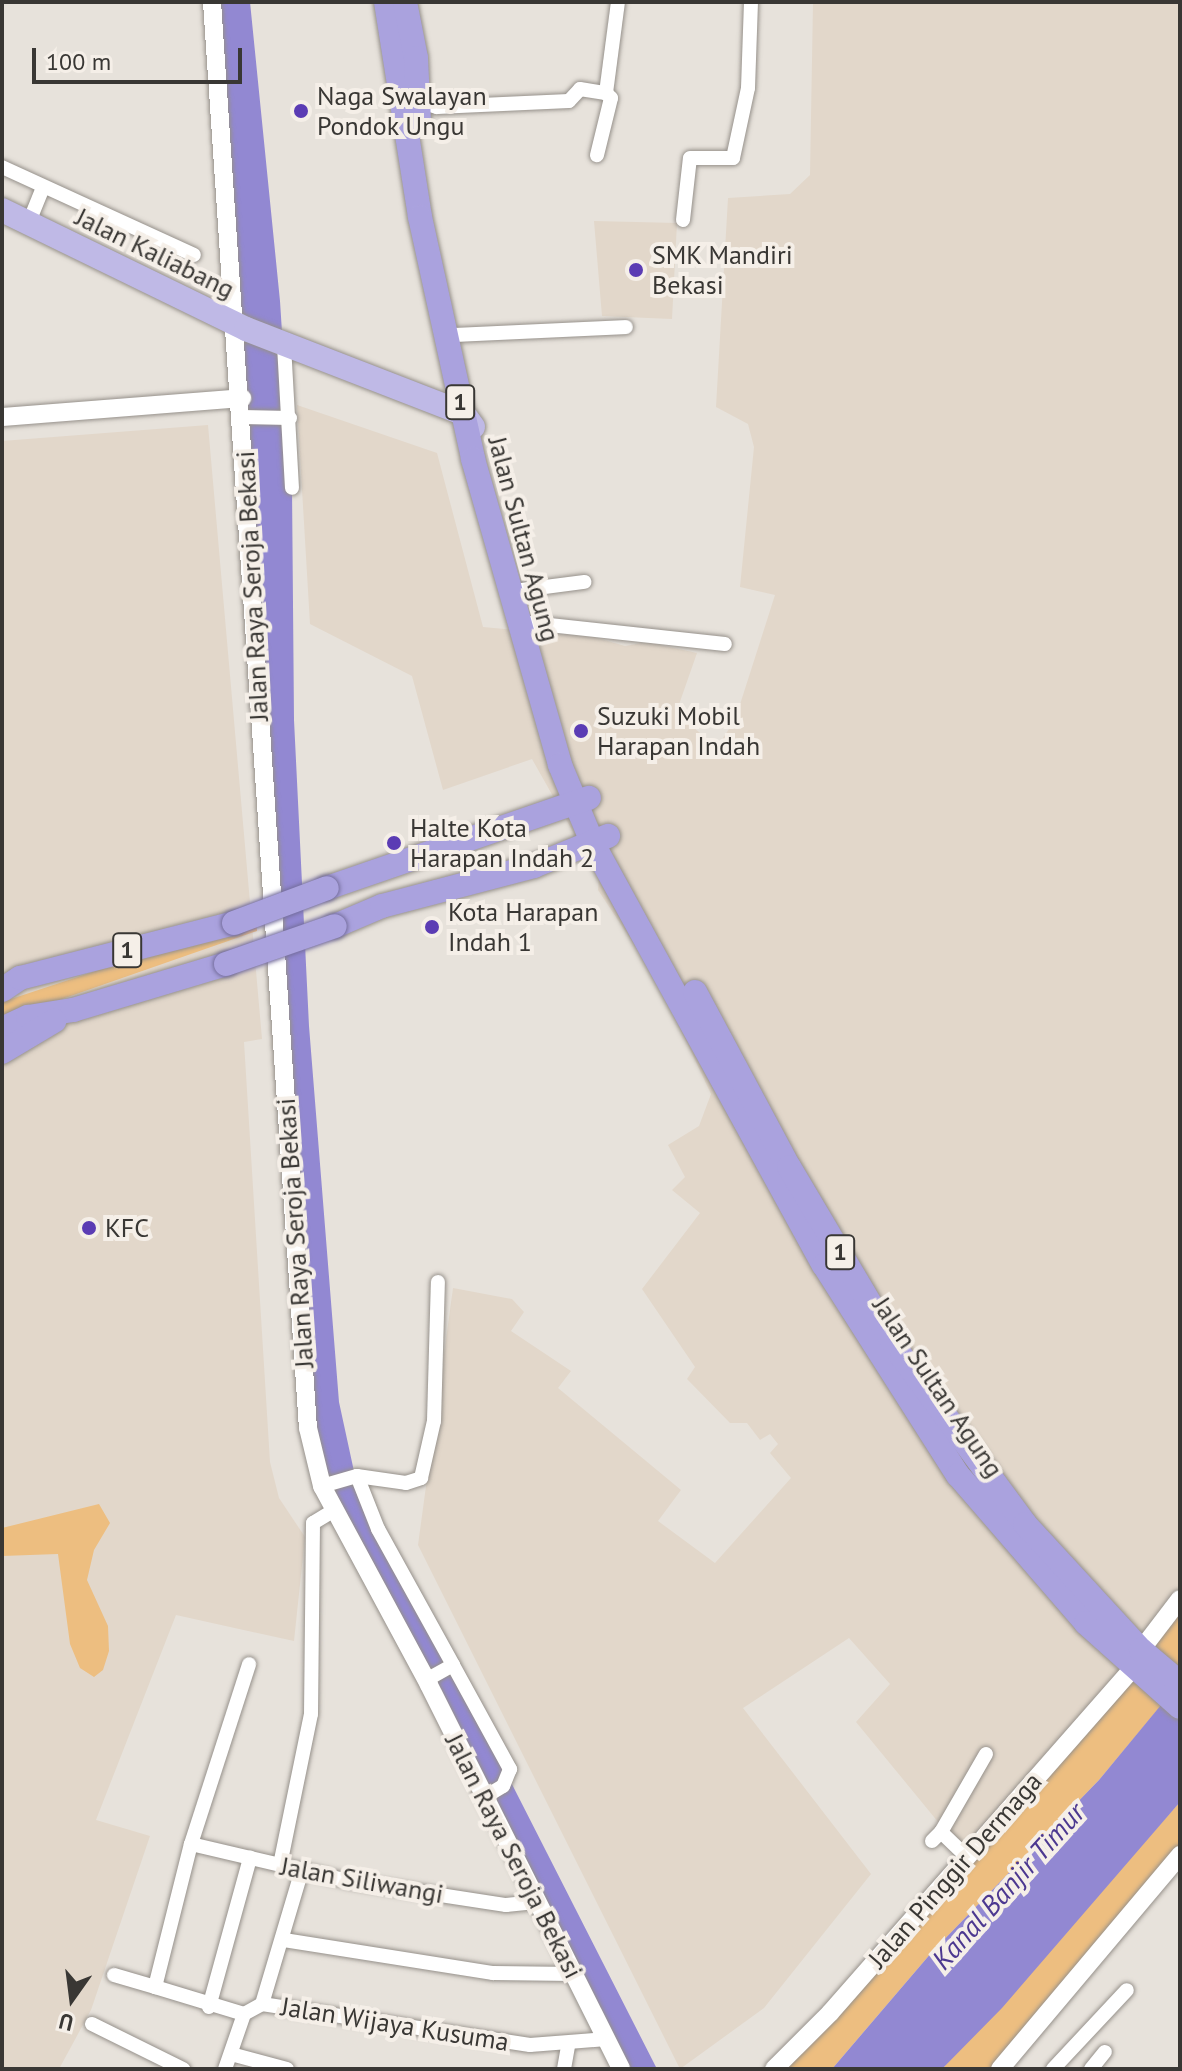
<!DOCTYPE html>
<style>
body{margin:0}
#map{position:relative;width:1182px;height:2071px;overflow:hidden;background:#e7e2db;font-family:"PT Sans",sans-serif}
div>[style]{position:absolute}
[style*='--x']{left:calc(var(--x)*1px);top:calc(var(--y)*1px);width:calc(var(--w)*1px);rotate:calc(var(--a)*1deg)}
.built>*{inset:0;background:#e2d7ca}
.green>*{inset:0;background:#edbe80}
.water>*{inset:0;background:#9288d2}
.roads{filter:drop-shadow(0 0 2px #96918b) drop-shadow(0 0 2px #96918b)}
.minor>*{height:14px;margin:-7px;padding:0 7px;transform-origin:7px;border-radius:7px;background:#fff}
.tertiary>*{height:18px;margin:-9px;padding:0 9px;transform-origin:9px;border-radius:9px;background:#fff}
.primary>*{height:24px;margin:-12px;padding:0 12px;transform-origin:12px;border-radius:12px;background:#bfb9e6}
.trunk>*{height:24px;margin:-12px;padding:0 12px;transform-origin:12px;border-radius:12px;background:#aaa2de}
.bridges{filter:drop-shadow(0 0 2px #756e9d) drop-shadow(0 0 2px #756e9d)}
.trunk-bridge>*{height:24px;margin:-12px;padding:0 12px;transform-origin:12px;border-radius:12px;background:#aaa2de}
.dots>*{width:22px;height:22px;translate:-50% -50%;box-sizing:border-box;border:4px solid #f5efe8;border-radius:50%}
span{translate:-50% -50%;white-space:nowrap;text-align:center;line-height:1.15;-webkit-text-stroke:8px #f5efe8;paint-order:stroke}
.shield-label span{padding:2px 6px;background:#f5efe8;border:2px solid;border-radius:6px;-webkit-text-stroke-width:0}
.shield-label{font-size:24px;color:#393734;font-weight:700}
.poi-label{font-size:26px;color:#393734}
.left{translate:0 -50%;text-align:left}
.street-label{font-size:26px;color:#393734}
.water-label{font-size:28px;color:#4c3890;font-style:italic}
.frame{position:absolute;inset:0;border:4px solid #393734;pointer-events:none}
.north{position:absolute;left:32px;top:1959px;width:80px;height:80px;-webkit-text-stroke:6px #f5efe8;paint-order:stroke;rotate:194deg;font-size:22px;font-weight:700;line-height:32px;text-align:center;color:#393734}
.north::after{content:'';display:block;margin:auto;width:28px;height:36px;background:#393734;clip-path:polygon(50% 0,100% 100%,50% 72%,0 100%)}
.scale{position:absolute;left:32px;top:48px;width:210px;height:36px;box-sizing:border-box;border:4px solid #393734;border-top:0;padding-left:10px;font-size:24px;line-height:28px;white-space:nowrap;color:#393734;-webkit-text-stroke:6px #f5efe8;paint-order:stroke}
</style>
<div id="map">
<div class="built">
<i style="clip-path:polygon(813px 2px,1180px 2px,1180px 1597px,966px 1856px,856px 1722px,890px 1684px,849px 1638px,743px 1708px,871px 1874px,764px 2008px,680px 2069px,418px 1545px,453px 1288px,512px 1299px,524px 1312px,511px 1331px,571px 1371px,558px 1388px,681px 1490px,658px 1521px,715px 1563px,791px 1478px,770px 1453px,778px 1444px,770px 1434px,760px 1440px,747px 1423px,730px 1423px,687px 1379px,695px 1367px,642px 1289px,700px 1213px,672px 1190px,685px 1177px,668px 1145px,699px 1126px,711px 1094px,657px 979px,598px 890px,599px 878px,532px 759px,443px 790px,412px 676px,310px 624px,297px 405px,437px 453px,483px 627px,594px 637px,625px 646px,647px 642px,697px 653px,676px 713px,717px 747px,735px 720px,775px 595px,740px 587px,754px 447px,748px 424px,716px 407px,728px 198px,790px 194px,810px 175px)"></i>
<i style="clip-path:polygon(594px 221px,677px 223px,672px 319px,602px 316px)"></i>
<i style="clip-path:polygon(208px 425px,262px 1039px,244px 1042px,270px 1462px,279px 1498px,305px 1537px,294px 1641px,176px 1615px,96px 1820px,150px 1836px,91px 2010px,59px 2069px,2px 2069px,2px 441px)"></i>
</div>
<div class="green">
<i style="clip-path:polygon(256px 918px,257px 931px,2px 1020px,2px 1002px)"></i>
<i style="clip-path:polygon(99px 1504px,110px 1523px,94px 1550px,87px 1580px,108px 1626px,109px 1651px,103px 1670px,94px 1677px,80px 1668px,70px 1644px,58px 1554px,2px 1556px,2px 1528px)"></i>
<i style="clip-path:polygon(1180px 1599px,1180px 1680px,1141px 1650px)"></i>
<i style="clip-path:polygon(1133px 1668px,1169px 1696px,1099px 1780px,932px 1952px,832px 2069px,774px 2069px)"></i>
<i style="clip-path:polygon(1180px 1802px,1180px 1855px,999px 2069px,942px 2069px)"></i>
</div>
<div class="water">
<i style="clip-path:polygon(212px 2px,250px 2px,280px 301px,292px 488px,294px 720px,309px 1026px,339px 1402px,355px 1476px,657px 2069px,623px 2069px,322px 1486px,308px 1428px)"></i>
<i style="clip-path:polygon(1180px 1682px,1180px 1802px,1002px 2008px,942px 2069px,832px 2069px,932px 1952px,1099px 1780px)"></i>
</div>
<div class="roads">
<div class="minor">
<i style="--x:606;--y:93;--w:92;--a:-82.5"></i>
<i style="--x:415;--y:100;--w:23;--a:18"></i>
<i style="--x:437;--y:107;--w:132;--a:-2.6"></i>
<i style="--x:569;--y:101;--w:16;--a:-47"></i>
<i style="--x:580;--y:89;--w:26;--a:9"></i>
<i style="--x:606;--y:93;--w:7;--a:45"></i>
<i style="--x:611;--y:98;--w:59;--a:103.8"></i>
<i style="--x:2;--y:167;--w:211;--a:24.6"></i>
<i style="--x:683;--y:220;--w:62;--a:-83.6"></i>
<i style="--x:690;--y:158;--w:43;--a:0"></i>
<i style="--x:733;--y:158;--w:72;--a:-77.9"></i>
<i style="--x:748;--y:88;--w:86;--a:-88"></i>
<i style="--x:29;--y:222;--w:38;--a:-68"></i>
<i style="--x:456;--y:335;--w:170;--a:-2.7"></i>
<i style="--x:284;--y:345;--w:143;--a:86.8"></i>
<i style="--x:242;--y:417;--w:48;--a:1.2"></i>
<i style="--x:522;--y:590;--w:63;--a:-7.4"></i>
<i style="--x:531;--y:623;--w:195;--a:6.2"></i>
<i style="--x:357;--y:1476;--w:57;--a:68.4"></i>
<i style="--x:378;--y:1529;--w:155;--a:61.1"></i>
<i style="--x:453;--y:1665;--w:31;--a:151"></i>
<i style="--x:322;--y:1486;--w:36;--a:-16"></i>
<i style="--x:357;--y:1476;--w:49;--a:8.1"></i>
<i style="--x:406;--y:1483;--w:16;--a:-18"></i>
<i style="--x:421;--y:1478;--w:58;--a:-77.2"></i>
<i style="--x:434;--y:1421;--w:139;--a:-88.4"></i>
<i style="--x:453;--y:1665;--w:119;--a:61.3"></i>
<i style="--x:510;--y:1769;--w:18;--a:112"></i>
<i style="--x:503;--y:1786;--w:21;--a:149"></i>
<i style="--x:941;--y:1832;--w:90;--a:-60"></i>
<i style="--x:932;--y:1841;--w:13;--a:-45"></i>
<i style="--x:941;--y:1832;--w:35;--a:44"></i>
<i style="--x:191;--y:1844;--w:162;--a:13.2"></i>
<i style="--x:349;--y:1881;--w:159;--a:8.7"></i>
<i style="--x:506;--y:1905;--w:27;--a:-6"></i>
<i style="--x:280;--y:1865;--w:154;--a:-78.4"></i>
<i style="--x:311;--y:1714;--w:191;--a:-89.4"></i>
<i style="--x:313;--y:1523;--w:27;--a:-31"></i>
<i style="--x:284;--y:1940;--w:212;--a:9"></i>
<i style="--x:493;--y:1973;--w:81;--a:0.7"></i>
<i style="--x:114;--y:1975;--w:43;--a:16.3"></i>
<i style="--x:262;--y:2004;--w:140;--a:-73.4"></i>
<i style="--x:209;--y:2007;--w:155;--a:-74.6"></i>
<i style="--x:244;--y:2014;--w:93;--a:-163.1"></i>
<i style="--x:155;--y:1987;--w:147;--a:-75.9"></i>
<i style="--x:191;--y:1844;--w:189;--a:-72.1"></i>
<i style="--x:92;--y:2024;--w:102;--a:26.3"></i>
<i style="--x:231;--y:2054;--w:58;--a:15"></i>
<i style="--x:225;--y:2069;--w:58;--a:-70.9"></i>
<i style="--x:244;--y:2014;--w:21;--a:-29"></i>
<i style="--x:262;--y:2004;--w:271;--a:8.7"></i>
<i style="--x:530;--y:2045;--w:76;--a:-4.5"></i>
<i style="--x:564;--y:2069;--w:23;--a:-80"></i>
<i style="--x:1053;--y:2069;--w:108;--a:-46.9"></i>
<i style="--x:1091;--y:2069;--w:22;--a:-51"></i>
</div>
<div class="tertiary">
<i style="--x:212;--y:2;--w:1429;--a:86.15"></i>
<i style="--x:308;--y:1428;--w:60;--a:76.4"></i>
<i style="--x:322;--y:1486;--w:226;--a:61.7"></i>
<i style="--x:429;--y:1685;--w:429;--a:63.4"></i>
<i style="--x:2;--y:417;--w:241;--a:-4.5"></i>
<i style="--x:1141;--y:1650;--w:64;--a:-52.6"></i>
<i style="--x:774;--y:2069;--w:79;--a:-45"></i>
<i style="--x:830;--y:2013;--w:459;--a:-48.7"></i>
<i style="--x:1000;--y:2069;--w:280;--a:-49.9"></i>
</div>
<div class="primary">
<i style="--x:2;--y:210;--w:271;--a:26"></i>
<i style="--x:246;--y:329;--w:233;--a:21.2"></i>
<i style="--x:463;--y:413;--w:17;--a:54"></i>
</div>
<div class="trunk">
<i style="--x:386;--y:2;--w:218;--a:81"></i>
<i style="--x:420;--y:217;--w:248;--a:77.6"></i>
<i style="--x:473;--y:459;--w:318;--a:74.1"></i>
<i style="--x:560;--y:765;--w:83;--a:67.4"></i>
<i style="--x:592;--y:842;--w:482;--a:61.3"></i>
<i style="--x:824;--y:1265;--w:249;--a:57.5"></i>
<i style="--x:958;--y:1475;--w:196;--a:49.1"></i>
<i style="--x:1086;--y:1623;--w:126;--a:41.8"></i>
<i style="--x:405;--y:2;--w:57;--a:78.9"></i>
<i style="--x:416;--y:58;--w:63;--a:87.3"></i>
<i style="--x:327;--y:888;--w:277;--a:-19"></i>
<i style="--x:335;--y:926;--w:51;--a:-23.1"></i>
<i style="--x:382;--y:906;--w:157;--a:-14.7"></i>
<i style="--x:534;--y:866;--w:80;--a:-22.1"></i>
<i style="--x:2;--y:990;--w:22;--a:-34"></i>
<i style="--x:20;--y:978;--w:221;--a:-14.4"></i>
<i style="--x:695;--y:992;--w:199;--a:61.8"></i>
<i style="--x:789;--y:1167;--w:221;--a:59.3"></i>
<i style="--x:902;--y:1357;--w:207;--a:53.6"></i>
<i style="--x:1025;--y:1524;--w:171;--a:47.4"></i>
<i style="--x:1141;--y:1650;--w:51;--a:40.2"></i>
<i style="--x:2;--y:1029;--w:29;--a:-25"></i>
<i style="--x:28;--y:1017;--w:46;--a:-8.8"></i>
<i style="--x:73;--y:1010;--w:160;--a:-16.7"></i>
<i style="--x:2;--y:1052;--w:61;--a:-30.8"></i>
</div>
</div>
<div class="bridges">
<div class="trunk-bridge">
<i style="--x:234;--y:923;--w:99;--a:-20.6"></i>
<i style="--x:226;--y:964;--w:115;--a:-19.2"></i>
</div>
</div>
<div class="dots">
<i style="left:301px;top:111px;background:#5b3cb4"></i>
<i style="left:636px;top:270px;background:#5b3cb4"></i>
<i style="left:581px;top:731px;background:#5b3cb4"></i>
<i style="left:394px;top:843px;background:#5b3cb4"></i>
<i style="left:432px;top:927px;background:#5b3cb4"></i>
<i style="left:89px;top:1228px;background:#5b3cb4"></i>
</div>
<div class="shield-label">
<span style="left:460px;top:402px">1</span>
<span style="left:127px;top:950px">1</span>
<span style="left:840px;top:1252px">1</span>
</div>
<div class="poi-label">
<span class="left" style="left:317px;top:111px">Naga Swalayan<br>Pondok Ungu</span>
<span class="left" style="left:652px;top:270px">SMK Mandiri<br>Bekasi</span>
<span class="left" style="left:597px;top:731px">Suzuki Mobil<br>Harapan Indah</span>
<span class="left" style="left:410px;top:843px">Halte Kota<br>Harapan Indah 2</span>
<span class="left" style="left:448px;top:927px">Kota Harapan<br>Indah 1</span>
<span class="left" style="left:105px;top:1228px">KFC</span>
</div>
<div class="street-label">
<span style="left:155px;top:253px;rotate:26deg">Jalan Kaliabang</span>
<span style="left:524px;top:539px;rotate:75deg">Jalan Sultan Agung</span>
<span style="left:252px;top:586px;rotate:-93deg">Jalan Raya Seroja Bekasi</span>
<span style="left:295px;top:1233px;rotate:-94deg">Jalan Raya Seroja Bekasi</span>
<span style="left:938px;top:1387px;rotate:56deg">Jalan Sultan Agung</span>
<span style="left:514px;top:1856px;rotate:63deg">Jalan Raya Seroja Bekasi</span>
<span style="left:955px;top:1870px;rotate:-49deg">Jalan Pinggir Dermaga</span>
<span style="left:362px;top:1880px;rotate:10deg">Jalan Siliwangi</span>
<span style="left:395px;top:2024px;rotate:9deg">Jalan Wijaya Kusuma</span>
</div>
<div class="water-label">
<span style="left:1008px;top:1886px;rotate:-48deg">Kanal Banjir Timur</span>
</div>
<div class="frame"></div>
<div class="north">U</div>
<div class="scale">100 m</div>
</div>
